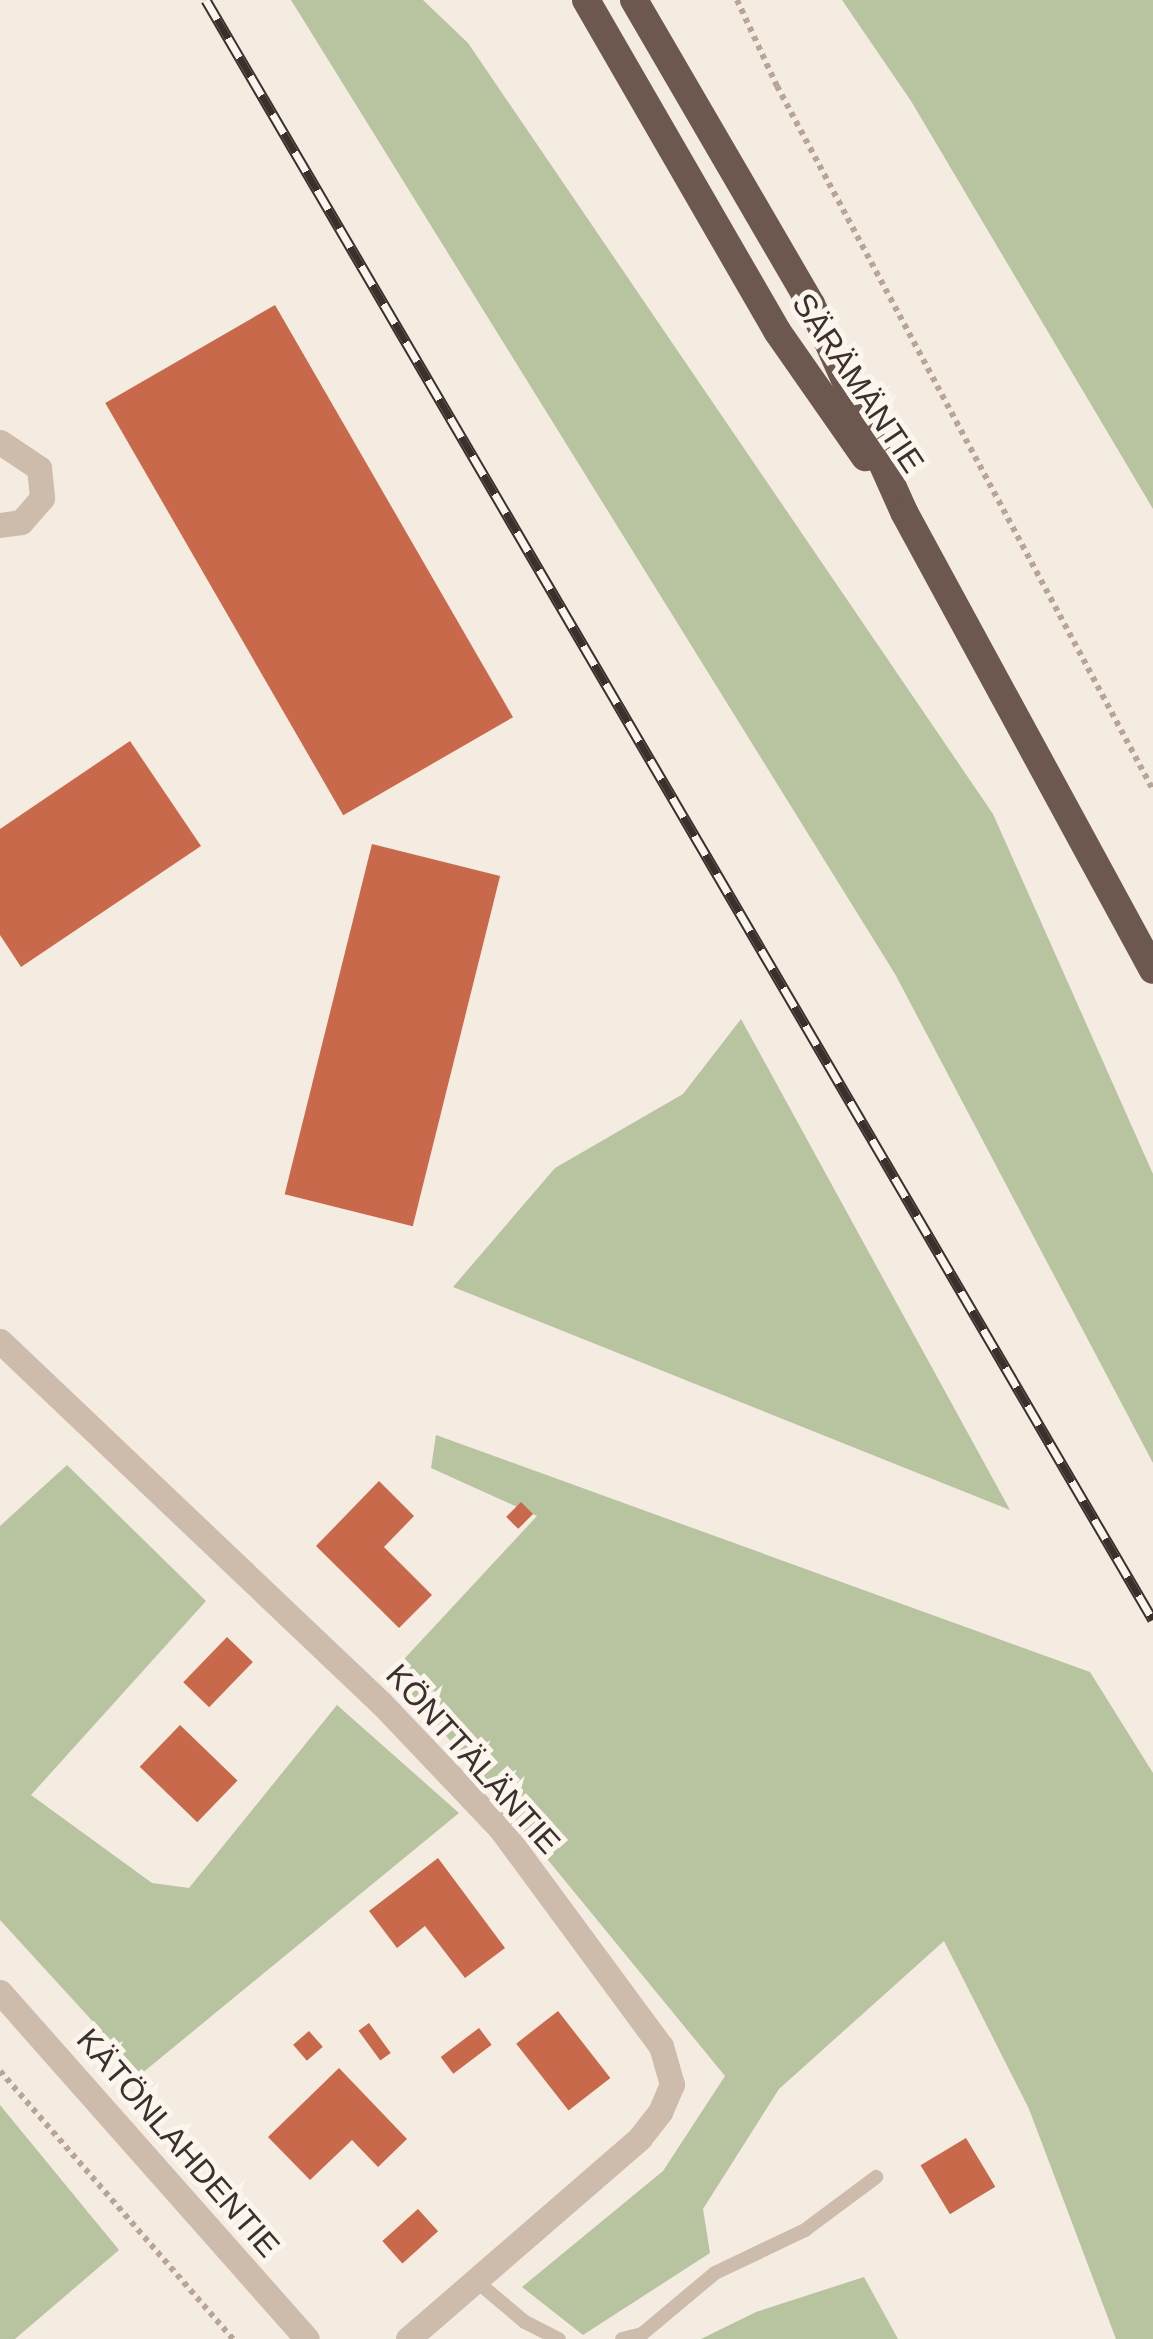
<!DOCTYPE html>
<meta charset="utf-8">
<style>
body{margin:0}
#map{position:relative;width:1153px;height:2339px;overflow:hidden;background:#f4ebe1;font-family:Helvetica,sans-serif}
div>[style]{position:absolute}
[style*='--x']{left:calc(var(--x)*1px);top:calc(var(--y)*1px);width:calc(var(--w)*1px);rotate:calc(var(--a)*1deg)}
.green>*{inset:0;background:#b8c4a0}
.building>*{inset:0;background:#c8694b;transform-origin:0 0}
.path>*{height:6px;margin-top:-3px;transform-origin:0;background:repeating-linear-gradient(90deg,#b9a596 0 5px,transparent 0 10px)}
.service>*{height:14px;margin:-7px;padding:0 7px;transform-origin:7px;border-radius:7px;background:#cdbbac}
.minor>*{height:25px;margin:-12.5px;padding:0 12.5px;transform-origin:12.5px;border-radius:12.5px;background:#cdbbac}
.trunk>*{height:28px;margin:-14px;padding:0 14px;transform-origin:14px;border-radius:14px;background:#6c584f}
.rail>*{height:11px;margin-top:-5.5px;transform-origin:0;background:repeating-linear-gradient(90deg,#fbf5ee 0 22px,#3b302b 0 44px);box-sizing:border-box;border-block:2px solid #3b302b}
span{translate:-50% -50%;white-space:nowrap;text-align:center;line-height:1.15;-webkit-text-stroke:10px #fbf5ee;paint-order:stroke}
.street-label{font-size:32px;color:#3b302b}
</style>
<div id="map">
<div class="green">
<i style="clip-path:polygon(291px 0,423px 0,468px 43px,993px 814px,1153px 1174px,1153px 1463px,895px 974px)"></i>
<i style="clip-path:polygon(842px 0,1153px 0,1153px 509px,911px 101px)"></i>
<i style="clip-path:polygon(741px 1019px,1010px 1510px,453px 1287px,555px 1168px,683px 1094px)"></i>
<i style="clip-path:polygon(436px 1435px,1090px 1672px,1153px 1773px,1153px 2339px,1116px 2339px,1029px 2109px,944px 1941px,779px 2089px,703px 2209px,710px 2253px,583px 2335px,522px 2287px,663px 2171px,725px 2076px,393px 1671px,537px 1516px,431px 1468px)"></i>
<i style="clip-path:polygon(67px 1465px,206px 1601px,31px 1795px,152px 1883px,189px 1888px,337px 1705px,459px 1813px,141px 2074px,0 1920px,0 1526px)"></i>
<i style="clip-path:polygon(0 2105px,119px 2250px,15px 2339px,0 2339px)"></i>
<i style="clip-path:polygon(864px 2277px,898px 2339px,701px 2339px,756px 2312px)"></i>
</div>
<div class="building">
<i style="left:275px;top:305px;width:476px;height:196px;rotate:60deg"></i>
<i style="clip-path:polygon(130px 741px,201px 846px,21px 967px,0 935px,0 829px)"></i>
<i style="left:372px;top:844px;width:132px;height:361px;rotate:14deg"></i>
<i style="clip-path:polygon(379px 1481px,414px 1516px,384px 1547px,432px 1595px,399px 1628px,316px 1546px)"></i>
<i style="left:521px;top:1502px;width:17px;height:21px;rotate:45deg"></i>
<i style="left:227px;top:1637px;width:36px;height:63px;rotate:44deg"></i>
<i style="left:180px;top:1725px;width:80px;height:58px;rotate:44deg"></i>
<i style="clip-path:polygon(438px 1858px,505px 1948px,465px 1978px,425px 1926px,397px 1948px,369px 1911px)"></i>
<i style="left:558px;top:2011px;width:85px;height:53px;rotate:52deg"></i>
<i style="left:369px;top:2023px;width:37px;height:13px;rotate:54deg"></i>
<i style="left:479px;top:2028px;width:21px;height:48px;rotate:53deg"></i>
<i style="left:309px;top:2031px;width:21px;height:21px;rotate:49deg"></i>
<i style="clip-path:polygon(339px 2068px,407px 2139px,378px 2167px,352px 2140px,310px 2180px,268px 2137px)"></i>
<i style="left:966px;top:2138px;width:57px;height:53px;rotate:59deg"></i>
<i style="left:418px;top:2209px;width:30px;height:48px;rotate:48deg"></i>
</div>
<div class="path">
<i style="--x:737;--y:0;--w:95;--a:65.1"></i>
<i style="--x:777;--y:86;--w:798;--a:61.89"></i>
<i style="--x:0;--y:2071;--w:355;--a:49"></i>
</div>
<div class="service">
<i style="--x:476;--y:2281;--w:64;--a:39.9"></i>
<i style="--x:525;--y:2322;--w:38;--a:27"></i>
<i style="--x:622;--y:2339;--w:21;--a:-14"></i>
<i style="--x:642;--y:2334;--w:95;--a:-39.9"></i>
<i style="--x:715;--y:2273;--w:100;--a:-25.5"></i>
<i style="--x:805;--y:2230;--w:89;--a:-36.7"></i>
</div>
<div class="minor">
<i style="--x:0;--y:442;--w:47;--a:33.7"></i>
<i style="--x:39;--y:468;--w:30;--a:84"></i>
<i style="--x:42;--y:498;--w:32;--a:131"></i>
<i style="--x:21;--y:522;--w:21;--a:172"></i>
<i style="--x:0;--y:1341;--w:526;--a:43.54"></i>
<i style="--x:381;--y:1703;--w:173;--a:46.4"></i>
<i style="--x:500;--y:1828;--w:271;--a:53.6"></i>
<i style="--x:661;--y:2046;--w:40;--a:74"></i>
<i style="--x:672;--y:2084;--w:30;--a:113"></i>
<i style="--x:660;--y:2112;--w:33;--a:128"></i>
<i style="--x:640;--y:2138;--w:307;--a:139.1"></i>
<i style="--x:0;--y:1992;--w:463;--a:48.5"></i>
</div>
<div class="trunk">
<i style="--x:586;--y:0;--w:382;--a:60"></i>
<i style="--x:777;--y:331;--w:154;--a:55.1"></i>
<i style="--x:634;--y:0;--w:352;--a:59.8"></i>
<i style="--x:811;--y:304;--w:228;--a:65.9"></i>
<i style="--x:904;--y:512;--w:521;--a:61.47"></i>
</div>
<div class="rail">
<i style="--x:206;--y:0;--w:1876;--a:59.69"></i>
</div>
<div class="street-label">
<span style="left:858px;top:383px;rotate:56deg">SÄRÄMÄNTIE</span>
<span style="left:473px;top:1759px;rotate:48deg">KÖNTTÄLÄNTIE</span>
<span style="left:178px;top:2143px;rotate:49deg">KÄTÖNLAHDENTIE</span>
</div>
</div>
